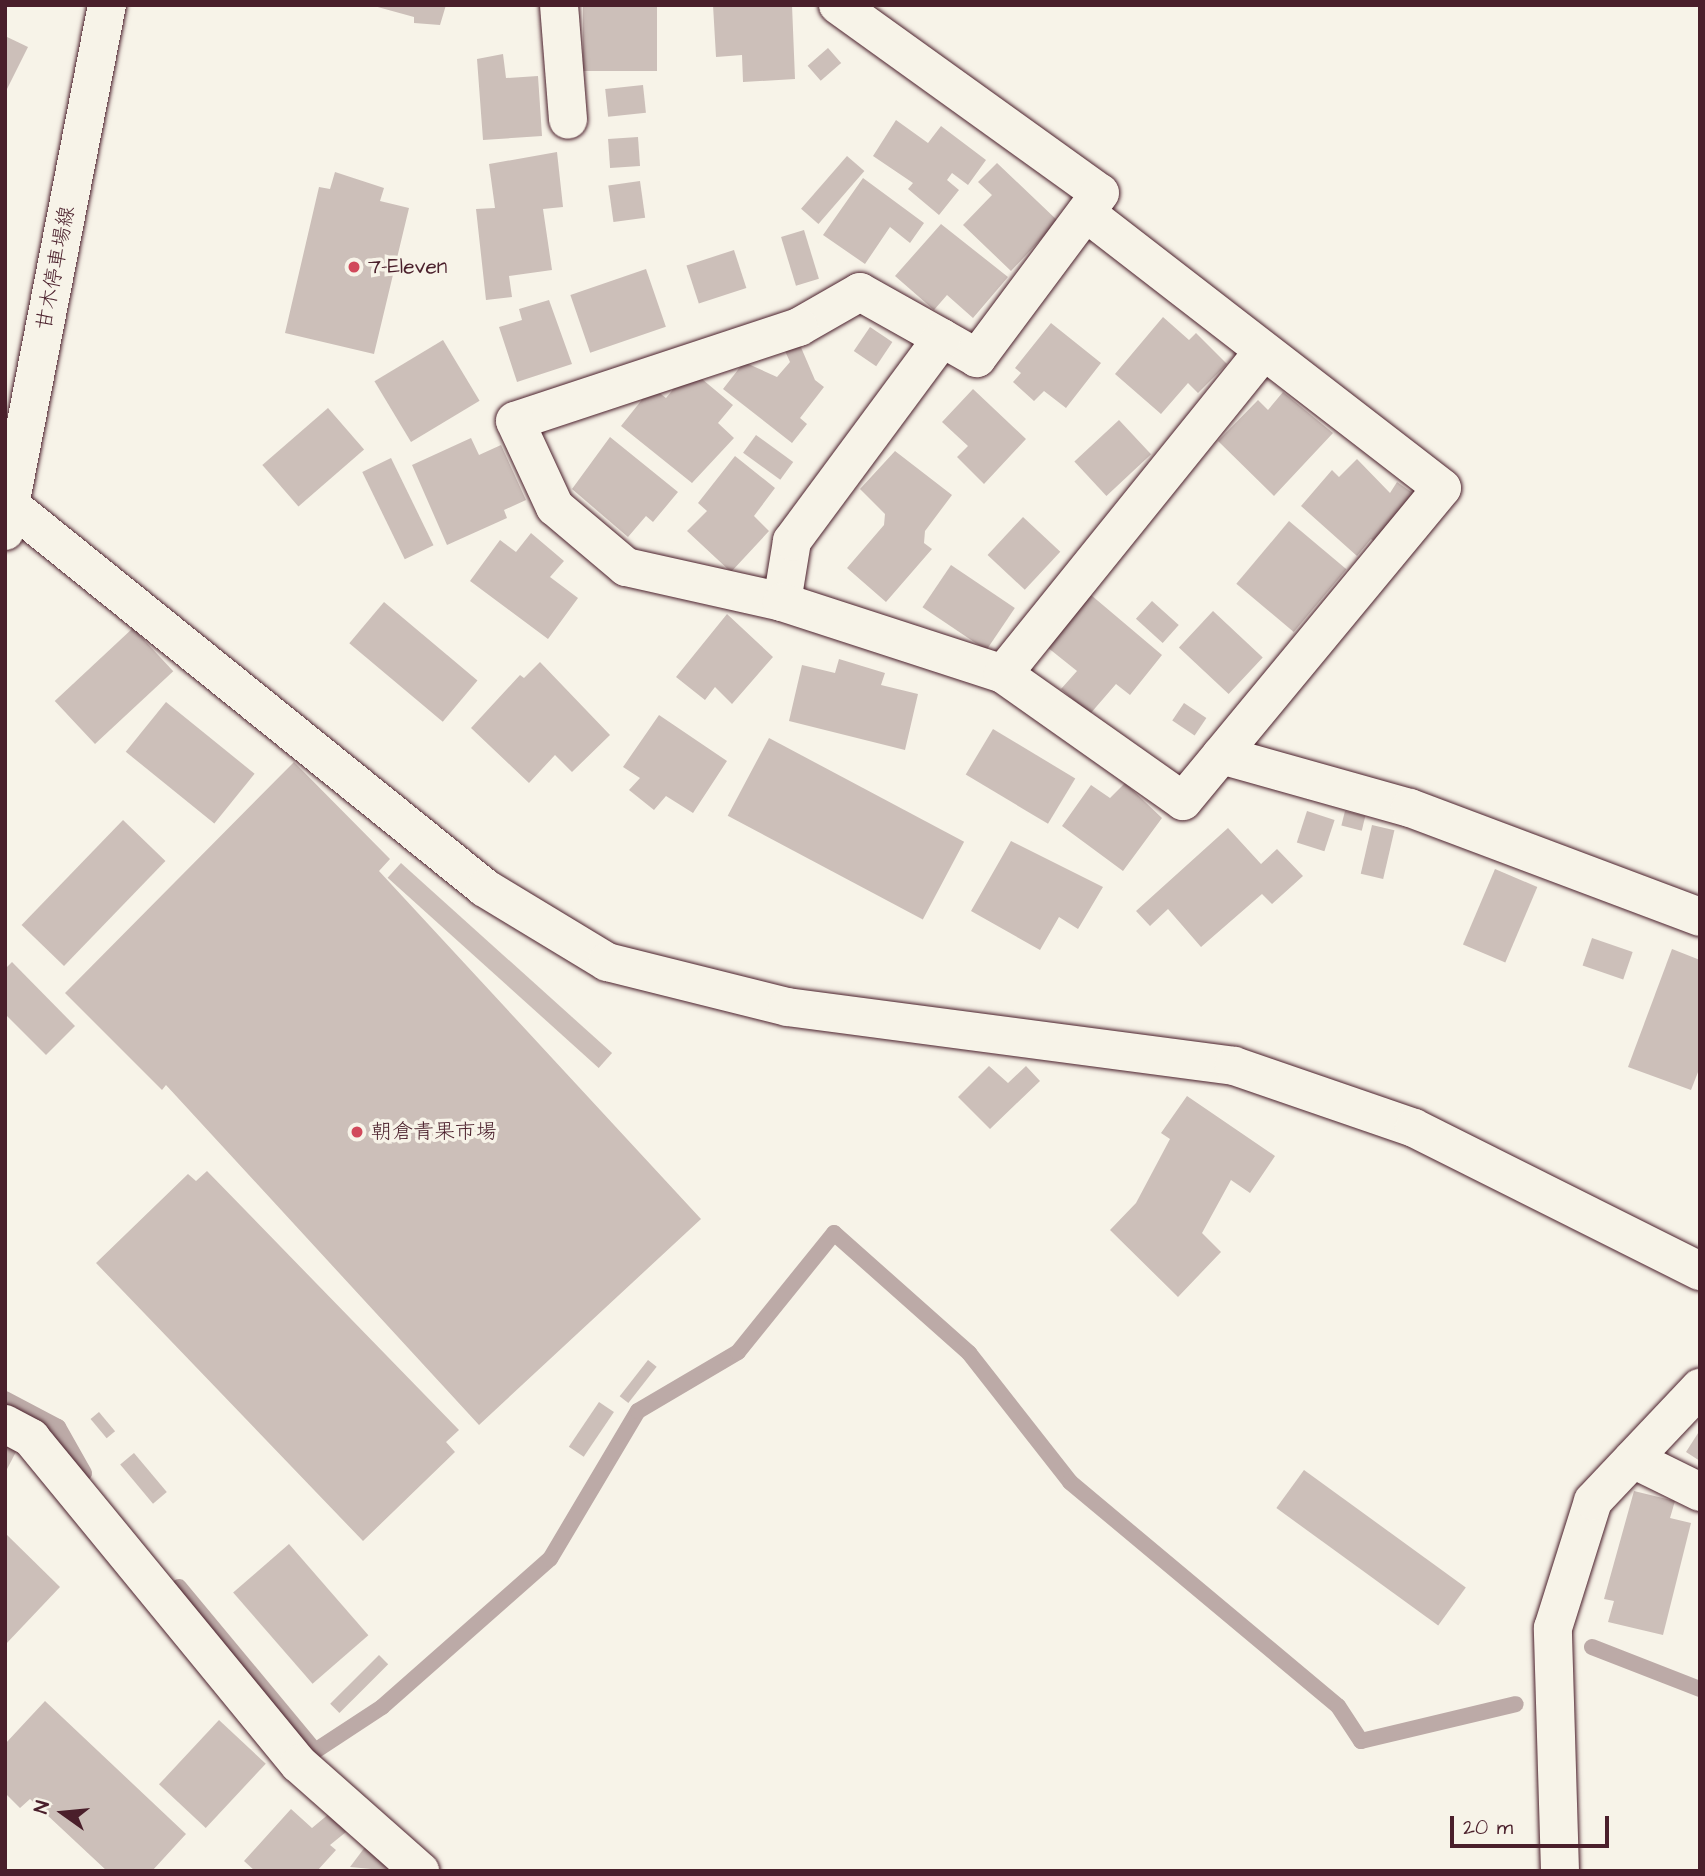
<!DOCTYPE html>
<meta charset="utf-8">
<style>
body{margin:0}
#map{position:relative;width:1705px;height:1876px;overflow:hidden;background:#f7f3e8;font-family:"Architects Daughter","Klee One",sans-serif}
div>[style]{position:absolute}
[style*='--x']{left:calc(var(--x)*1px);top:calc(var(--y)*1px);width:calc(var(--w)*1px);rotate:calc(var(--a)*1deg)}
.stream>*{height:16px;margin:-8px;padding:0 8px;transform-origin:8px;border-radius:8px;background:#bcaaa7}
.building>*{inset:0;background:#ccbfb9;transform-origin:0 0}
.roads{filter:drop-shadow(0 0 2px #4a1f2b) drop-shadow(0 0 2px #4a1f2b)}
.minor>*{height:38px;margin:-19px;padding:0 19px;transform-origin:19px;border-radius:19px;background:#f7f3e8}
.major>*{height:38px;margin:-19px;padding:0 19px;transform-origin:19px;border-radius:19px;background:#f7f3e8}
.dots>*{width:19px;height:19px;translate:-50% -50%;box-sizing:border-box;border:4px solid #f7f3e8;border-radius:50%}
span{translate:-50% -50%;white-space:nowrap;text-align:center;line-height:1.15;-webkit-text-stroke:7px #f7f3e8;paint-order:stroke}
.poi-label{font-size:21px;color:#4a1f2b}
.left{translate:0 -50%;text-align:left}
.street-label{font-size:21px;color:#4a1f2b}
.frame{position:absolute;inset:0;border:7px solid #4a1f2b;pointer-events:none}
.north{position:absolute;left:28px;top:1778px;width:70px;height:70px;-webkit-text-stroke:5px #f7f3e8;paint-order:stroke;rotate:285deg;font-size:19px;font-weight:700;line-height:28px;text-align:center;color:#4a1f2b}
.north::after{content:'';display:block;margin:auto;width:24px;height:32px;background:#4a1f2b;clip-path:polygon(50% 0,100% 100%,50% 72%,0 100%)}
.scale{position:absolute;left:1450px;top:1816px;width:159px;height:32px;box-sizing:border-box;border:4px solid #4a1f2b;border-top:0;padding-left:9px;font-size:21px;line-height:24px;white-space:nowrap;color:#4a1f2b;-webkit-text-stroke:5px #f7f3e8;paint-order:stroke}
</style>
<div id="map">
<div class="stream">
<i style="--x:5;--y:1399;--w:60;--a:27.8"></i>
<i style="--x:58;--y:1427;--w:53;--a:60.5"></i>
<i style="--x:179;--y:1587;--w:213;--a:50.3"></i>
<i style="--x:315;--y:1751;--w:80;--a:-33.3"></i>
<i style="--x:382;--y:1707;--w:224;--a:-41.4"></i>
<i style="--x:550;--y:1559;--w:172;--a:-59.3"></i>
<i style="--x:638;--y:1411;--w:116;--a:-30.5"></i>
<i style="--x:738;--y:1352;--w:153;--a:-51.1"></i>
<i style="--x:834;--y:1233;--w:181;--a:41.6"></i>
<i style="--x:969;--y:1353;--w:164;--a:51.9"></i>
<i style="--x:1070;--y:1482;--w:349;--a:39.9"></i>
<i style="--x:1338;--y:1706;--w:42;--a:56.7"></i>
<i style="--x:1361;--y:1741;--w:159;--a:-13.4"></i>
<i style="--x:1592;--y:1647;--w:116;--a:21.3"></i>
</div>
<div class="building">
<i style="clip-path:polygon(446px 5px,440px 25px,414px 23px,414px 17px,374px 6px)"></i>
<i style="left:583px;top:5px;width:74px;height:66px"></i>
<i style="clip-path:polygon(713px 5px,792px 5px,795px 79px,743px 82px,742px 55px,716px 57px)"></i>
<i style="clip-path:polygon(5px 36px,28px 47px,5px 93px)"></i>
<i style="left:828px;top:48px;width:20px;height:27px;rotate:49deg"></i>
<i style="clip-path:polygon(503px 54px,506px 78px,538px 76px,542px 136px,483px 140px,477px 59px)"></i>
<i style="left:643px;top:85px;width:28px;height:38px;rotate:84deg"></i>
<i style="clip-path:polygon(896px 120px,928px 143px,941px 126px,986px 160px,968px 185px,952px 173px,947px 180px,959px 190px,939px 215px,908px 189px,913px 183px,873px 156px)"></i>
<i style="left:638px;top:137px;width:29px;height:30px;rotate:86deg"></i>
<i style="clip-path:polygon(557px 152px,563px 207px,543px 209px,552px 270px,509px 276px,512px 297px,486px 300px,476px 209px,495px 208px,489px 164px)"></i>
<i style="left:847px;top:156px;width:23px;height:70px;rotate:41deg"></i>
<i style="clip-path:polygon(997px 163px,1058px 221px,1011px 271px,963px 225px,992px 195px,978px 182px)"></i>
<i style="clip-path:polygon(335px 172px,384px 188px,380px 201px,409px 208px,374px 354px,285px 333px,319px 187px,330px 189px)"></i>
<i style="clip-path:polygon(863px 178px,924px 223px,910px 243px,890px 227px,865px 264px,823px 235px)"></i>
<i style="left:640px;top:181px;width:37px;height:32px;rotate:82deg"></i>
<i style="clip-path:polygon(941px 224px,1008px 277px,973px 318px,947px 295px,934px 310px,895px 276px)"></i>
<i style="left:804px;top:230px;width:51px;height:24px;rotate:73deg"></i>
<i style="left:734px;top:250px;width:40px;height:50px;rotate:72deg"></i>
<i style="left:646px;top:269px;width:61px;height:80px;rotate:71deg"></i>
<i style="clip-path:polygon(549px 300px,572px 364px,517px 382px,499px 327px,522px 320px,519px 309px)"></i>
<i style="clip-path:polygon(1163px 317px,1189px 340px,1196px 333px,1227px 364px,1198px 393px,1188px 383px,1161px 414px,1115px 374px)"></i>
<i style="clip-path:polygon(1051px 323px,1101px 363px,1066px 408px,1044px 391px,1034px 401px,1013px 382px,1021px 373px,1015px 368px)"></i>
<i style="left:870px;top:327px;width:27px;height:29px;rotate:34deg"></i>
<i style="left:443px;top:340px;width:71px;height:80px;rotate:59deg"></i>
<i style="clip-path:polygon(800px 345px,815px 380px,824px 387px,800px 418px,807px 424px,792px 443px,723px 389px,744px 362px,777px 377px,790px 362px,785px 351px)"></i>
<i style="clip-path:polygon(690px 369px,733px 405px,718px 423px,734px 438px,692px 483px,621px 426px,652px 387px,666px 398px)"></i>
<i style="clip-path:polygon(973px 389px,1026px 439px,984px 484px,957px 457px,968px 446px,942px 422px)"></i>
<i style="clip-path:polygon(1283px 392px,1333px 433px,1274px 496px,1218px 441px,1258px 400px,1268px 410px)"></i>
<i style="left:328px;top:408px;width:55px;height:87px;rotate:49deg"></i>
<i style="left:1119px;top:420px;width:47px;height:61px;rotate:47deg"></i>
<i style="left:756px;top:435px;width:46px;height:22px;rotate:36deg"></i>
<i style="clip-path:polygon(610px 437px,678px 492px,653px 522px,646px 516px,628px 537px,572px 489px)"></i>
<i style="clip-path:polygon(471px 438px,479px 455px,501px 445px,526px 500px,504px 510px,507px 518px,447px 545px,412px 465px)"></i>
<i style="clip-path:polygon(895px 451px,952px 495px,925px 531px,924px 543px,932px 549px,886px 602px,847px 568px,884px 525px,885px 514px,860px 489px)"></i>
<i style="clip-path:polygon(735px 456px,775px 488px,754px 516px,769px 531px,731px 572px,687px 531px,707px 511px,698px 503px)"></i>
<i style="left:391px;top:458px;width:97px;height:32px;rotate:64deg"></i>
<i style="clip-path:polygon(1357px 459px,1390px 493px,1397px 482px,1414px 494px,1378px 544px,1371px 539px,1357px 556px,1301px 506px,1332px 470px,1339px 477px)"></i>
<i style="left:1023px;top:517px;width:51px;height:52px;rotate:43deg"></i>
<i style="left:1289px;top:521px;width:75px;height:82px;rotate:40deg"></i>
<i style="clip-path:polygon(531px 533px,564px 561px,550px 577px,578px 598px,548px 639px,470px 581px,500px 540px,516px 552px)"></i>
<i style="left:951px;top:565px;width:77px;height:51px;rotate:34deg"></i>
<i style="clip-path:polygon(1091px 595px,1162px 655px,1130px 695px,1116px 684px,1090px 714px,1061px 689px,1077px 671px,1047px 647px)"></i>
<i style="left:1152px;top:601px;width:36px;height:24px;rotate:42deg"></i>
<i style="left:384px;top:602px;width:122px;height:54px;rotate:40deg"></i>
<i style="left:1213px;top:611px;width:68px;height:50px;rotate:43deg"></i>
<i style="clip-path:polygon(727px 614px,773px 657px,732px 704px,715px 687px,705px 700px,676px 677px)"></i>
<i style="left:133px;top:628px;width:59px;height:107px;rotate:47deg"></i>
<i style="clip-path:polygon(839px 659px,885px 673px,881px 685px,918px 694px,905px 750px,789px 721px,802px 665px,835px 673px)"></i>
<i style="clip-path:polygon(540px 662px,610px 735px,572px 772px,555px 755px,529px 783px,471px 728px,520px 675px,524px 678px)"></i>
<i style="left:166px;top:702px;width:114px;height:64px;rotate:39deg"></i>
<i style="left:1184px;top:703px;width:27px;height:21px;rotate:34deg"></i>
<i style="clip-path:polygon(659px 715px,727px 761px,693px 813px,666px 796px,654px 810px,629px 790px,640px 778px,623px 767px)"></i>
<i style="left:993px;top:729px;width:96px;height:53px;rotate:31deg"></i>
<i style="left:769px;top:738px;width:221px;height:88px;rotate:28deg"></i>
<i style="clip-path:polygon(294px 762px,390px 859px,379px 871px,701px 1219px,479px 1425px,166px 1085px,162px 1090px,65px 993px)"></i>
<i style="clip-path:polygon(1125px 783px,1162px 818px,1123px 871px,1062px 826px,1091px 785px,1110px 798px)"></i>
<i style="left:1307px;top:811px;width:29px;height:33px;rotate:18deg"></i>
<i style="left:1345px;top:811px;width:21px;height:15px;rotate:14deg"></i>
<i style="left:123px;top:820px;width:59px;height:146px;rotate:44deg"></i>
<i style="left:1372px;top:825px;width:23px;height:50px;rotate:13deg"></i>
<i style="clip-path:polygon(1228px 828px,1261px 864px,1277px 849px,1303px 876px,1272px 904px,1262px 894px,1201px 947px,1168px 909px,1150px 926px,1136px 911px)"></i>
<i style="clip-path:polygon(1011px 841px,1103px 887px,1078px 929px,1059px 917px,1040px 950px,971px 911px)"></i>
<i style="left:401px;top:863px;width:284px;height:20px;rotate:42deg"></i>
<i style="left:1495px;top:869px;width:46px;height:82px;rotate:23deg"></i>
<i style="left:1592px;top:938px;width:43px;height:29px;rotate:19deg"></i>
<i style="clip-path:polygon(1672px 949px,1700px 960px,1700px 1067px,1691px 1090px,1628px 1067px)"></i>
<i style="clip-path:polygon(12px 962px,75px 1026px,46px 1055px,5px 1014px,5px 969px)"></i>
<i style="clip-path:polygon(989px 1066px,1008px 1083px,1026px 1066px,1040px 1081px,990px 1129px,958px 1097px)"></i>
<i style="clip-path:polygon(1187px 1096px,1275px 1156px,1250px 1193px,1231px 1180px,1202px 1233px,1221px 1252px,1178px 1297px,1110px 1230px,1136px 1203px,1170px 1139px,1161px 1133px)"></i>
<i style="clip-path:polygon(207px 1171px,459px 1430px,446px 1442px,455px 1452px,363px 1541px,96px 1263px,188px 1174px,196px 1181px)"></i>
<i style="left:648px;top:1360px;width:11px;height:46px;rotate:38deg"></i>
<i style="left:599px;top:1402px;width:18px;height:54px;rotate:34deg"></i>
<i style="left:99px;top:1412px;width:25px;height:11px;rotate:50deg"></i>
<i style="clip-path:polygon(1700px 1430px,1700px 1461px,1686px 1452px)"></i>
<i style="clip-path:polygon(5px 1440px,19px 1446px,5px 1473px)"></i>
<i style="left:134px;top:1453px;width:51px;height:18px;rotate:50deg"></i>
<i style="left:1304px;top:1470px;width:200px;height:47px;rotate:36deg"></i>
<i style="clip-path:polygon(1634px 1491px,1675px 1501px,1670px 1518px,1691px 1523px,1663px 1635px,1608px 1622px,1614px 1601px,1604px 1599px)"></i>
<i style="clip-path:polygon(5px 1533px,60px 1587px,5px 1645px)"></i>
<i style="left:289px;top:1544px;width:121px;height:74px;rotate:49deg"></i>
<i style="left:379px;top:1655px;width:13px;height:69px;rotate:45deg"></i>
<i style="clip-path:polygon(45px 1701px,186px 1834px,152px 1871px,107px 1871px,30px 1799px,20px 1808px,5px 1793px,5px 1744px)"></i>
<i style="left:219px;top:1720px;width:64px;height:88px;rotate:43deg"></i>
<i style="clip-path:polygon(291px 1809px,312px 1828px,330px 1813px,346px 1832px,330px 1845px,336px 1850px,317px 1871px,255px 1871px,244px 1861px)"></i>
<i style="clip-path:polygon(365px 1847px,393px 1871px,350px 1867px)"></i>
</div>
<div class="roads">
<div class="minor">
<i style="--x:559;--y:5;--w:115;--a:85.5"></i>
<i style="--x:838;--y:5;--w:322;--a:35.7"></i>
<i style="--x:1100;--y:193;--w:206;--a:126.7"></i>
<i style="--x:977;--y:358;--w:40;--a:-150.3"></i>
<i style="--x:942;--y:338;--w:94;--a:-150.7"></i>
<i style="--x:860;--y:292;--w:70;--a:150.2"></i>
<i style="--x:799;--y:327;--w:299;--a:161.7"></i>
<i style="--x:515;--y:421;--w:95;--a:65.1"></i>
<i style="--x:555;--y:507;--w:93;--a:40.2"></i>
<i style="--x:626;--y:567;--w:160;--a:12.6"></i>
<i style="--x:782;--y:602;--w:62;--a:-80.7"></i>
<i style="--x:792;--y:541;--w:252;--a:-53.5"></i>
<i style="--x:10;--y:505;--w:610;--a:38.88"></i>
<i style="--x:485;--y:888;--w:143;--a:31.2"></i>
<i style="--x:607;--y:962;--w:186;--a:14"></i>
<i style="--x:787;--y:1007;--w:451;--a:7.5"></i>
<i style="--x:1234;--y:1066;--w:190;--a:19"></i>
<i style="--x:1414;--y:1128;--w:320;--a:26.6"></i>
<i style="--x:782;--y:602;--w:232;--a:18"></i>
<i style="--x:1003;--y:674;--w:220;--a:35.2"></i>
<i style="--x:1183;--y:801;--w:406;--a:-50.4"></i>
<i style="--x:1442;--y:488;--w:450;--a:-142.3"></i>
<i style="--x:1003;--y:674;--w:415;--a:-51.1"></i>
<i style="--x:1221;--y:755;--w:196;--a:15.7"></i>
<i style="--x:1410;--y:808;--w:310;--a:20.6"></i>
<i style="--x:5;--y:1424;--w:30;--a:28"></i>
<i style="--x:31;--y:1438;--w:422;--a:50.6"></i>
<i style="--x:299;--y:1764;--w:162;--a:41.5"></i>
<i style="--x:1633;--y:1459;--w:75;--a:26.2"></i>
<i style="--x:1560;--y:1871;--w:243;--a:-91.7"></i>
<i style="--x:1553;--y:1628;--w:133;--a:-72.5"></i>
<i style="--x:1593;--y:1501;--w:156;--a:-46.6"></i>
</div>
<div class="major">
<i style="--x:5;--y:531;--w:536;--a:-79.03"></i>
</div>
</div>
<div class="dots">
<i style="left:354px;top:267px;background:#d1495b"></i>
<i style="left:357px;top:1132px;background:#d1495b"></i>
</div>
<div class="poi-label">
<span class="left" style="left:368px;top:267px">7-Eleven</span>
<span class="left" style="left:371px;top:1132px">朝倉青果市場</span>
</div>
<div class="street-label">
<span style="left:56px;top:268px;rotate:-79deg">甘木停車場線</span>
</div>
<div class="frame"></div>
<div class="north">N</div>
<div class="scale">20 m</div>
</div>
